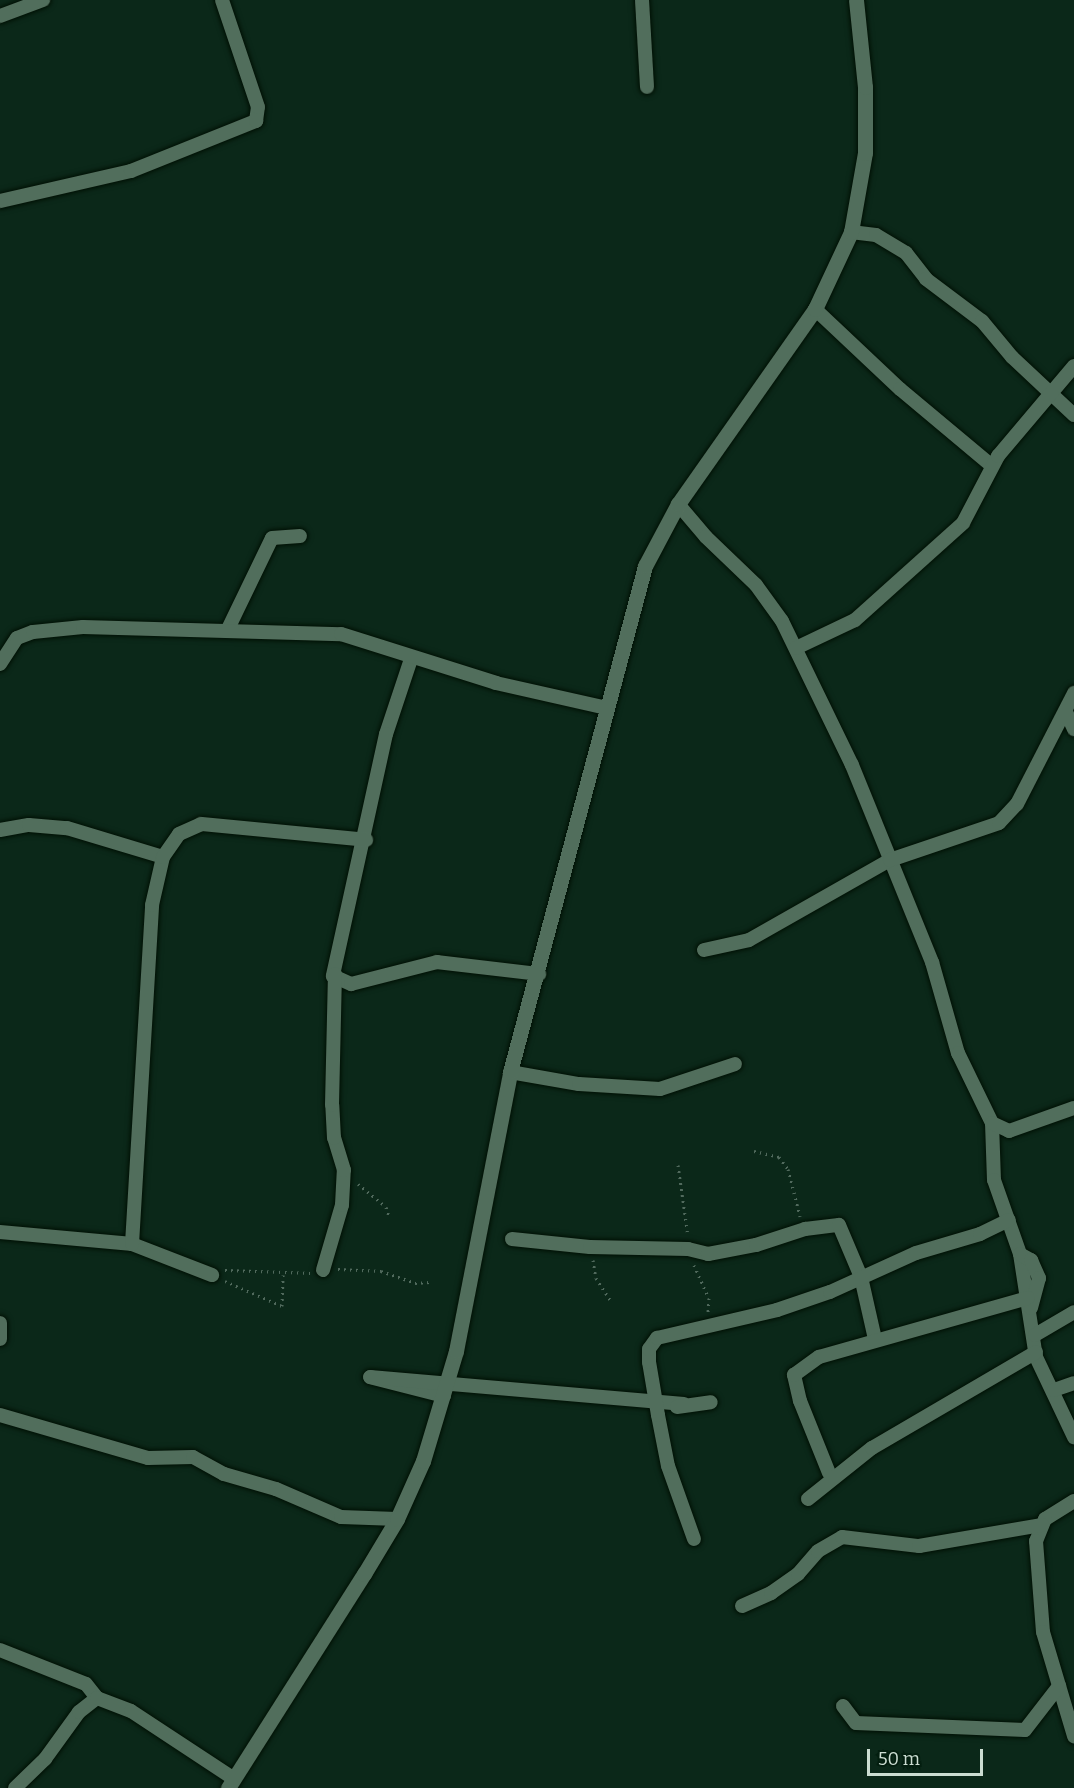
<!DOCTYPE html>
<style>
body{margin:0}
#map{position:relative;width:1074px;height:1788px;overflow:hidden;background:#0b2819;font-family:Bitter,serif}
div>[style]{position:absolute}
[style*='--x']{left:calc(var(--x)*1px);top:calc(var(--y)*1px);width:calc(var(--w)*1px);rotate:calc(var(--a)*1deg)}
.path>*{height:3px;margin-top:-1.5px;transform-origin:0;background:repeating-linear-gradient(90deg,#516a5d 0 1.5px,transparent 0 6px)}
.roads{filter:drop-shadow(0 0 2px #001004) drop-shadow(0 0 2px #001004)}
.street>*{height:14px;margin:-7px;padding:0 7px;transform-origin:7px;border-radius:7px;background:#516e5c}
.secondary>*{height:15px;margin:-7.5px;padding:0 7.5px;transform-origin:7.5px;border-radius:7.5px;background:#516e5c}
span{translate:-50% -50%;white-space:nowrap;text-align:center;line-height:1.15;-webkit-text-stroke:6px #031e0f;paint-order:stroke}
.scale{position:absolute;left:867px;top:1749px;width:116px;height:27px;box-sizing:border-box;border:3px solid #ccddd2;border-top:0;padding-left:8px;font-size:18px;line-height:21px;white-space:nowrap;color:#ccddd2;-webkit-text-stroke:4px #031e0f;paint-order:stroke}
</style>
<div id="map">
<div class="path">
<i style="--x:754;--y:1151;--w:26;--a:13"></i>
<i style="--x:779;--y:1157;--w:15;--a:53"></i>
<i style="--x:788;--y:1169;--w:49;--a:75.7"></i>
<i style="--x:678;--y:1165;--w:72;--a:82"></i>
<i style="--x:358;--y:1184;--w:36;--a:39"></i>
<i style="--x:386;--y:1207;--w:9;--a:72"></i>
<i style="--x:593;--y:1260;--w:18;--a:81"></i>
<i style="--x:596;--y:1278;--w:27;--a:57"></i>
<i style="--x:694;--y:1265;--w:36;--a:66"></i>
<i style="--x:709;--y:1298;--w:14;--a:94"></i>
<i style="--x:338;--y:1269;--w:43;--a:2.7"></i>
<i style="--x:381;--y:1271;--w:36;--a:19"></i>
<i style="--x:415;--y:1283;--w:15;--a:-4"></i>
<i style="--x:225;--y:1270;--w:86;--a:2"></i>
<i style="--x:225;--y:1281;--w:62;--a:23.7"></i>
<i style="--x:282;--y:1306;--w:31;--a:-88"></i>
</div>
<div class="roads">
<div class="street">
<i style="--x:642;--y:0;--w:87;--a:86.7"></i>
<i style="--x:0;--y:16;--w:46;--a:-20.4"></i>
<i style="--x:0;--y:201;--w:134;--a:-12.9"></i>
<i style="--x:131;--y:171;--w:135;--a:-21.8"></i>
<i style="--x:256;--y:121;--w:14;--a:-82"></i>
<i style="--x:258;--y:107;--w:113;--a:-108.6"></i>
<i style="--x:851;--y:232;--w:25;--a:7"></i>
<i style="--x:876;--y:235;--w:35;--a:31"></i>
<i style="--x:906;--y:253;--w:33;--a:52"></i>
<i style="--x:926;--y:279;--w:70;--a:36.9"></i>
<i style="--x:982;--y:321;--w:47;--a:50.2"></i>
<i style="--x:1012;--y:357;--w:85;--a:43.1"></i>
<i style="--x:815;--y:309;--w:117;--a:43.3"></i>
<i style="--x:900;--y:389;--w:119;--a:39.9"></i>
<i style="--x:678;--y:504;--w:43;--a:49.7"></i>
<i style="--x:706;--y:537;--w:69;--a:43.8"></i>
<i style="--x:756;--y:585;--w:44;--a:54.2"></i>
<i style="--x:782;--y:621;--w:160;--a:64.1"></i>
<i style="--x:852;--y:765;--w:213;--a:67.9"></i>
<i style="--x:932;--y:962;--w:95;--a:74.1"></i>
<i style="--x:958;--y:1053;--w:78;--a:64.1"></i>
<i style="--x:992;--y:1123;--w:57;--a:88"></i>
<i style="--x:994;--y:1180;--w:78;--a:70.6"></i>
<i style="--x:1020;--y:1254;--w:104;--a:81.2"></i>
<i style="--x:1036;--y:1357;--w:89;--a:64.6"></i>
<i style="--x:227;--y:631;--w:103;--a:-64.2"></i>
<i style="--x:272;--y:538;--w:28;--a:-4"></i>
<i style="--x:796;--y:648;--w:65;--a:-25.4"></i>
<i style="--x:855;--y:620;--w:145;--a:-41.9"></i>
<i style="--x:963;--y:523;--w:76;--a:-62.4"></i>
<i style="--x:998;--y:456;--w:118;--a:-49.8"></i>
<i style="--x:411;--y:659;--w:79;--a:108.4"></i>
<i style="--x:386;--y:734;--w:248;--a:102.4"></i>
<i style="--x:333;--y:976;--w:20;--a:24"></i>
<i style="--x:351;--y:984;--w:89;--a:-14.3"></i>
<i style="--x:437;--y:962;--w:103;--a:6.7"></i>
<i style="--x:0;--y:664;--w:31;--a:-57"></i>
<i style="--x:17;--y:638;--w:17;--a:-21"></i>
<i style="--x:33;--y:632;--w:50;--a:-5.7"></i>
<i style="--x:83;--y:627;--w:258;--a:1.6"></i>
<i style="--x:341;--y:634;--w:163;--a:17.5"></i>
<i style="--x:496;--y:683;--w:114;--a:12.7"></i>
<i style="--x:1066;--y:712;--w:19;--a:65"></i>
<i style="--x:0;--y:830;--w:29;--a:-10"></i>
<i style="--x:29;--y:825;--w:38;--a:5"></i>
<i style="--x:67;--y:828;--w:100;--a:16.8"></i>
<i style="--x:704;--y:950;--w:46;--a:-12.5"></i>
<i style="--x:749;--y:940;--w:162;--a:-29.6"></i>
<i style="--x:890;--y:860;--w:115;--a:-18.7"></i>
<i style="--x:999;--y:823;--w:26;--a:-47"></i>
<i style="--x:1017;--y:804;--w:125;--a:-62.8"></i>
<i style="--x:510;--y:1072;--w:70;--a:9.9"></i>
<i style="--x:579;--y:1084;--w:81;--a:3.5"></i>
<i style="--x:660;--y:1089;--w:79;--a:-18.4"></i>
<i style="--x:992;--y:1123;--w:19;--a:25"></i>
<i style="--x:1009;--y:1131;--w:69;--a:-19.5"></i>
<i style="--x:0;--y:1232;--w:133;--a:5.2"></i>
<i style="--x:132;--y:1244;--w:86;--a:21.2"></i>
<i style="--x:512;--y:1239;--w:78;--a:5.9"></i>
<i style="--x:590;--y:1247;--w:98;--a:1.2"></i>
<i style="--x:688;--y:1249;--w:21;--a:14"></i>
<i style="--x:708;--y:1254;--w:49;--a:-10.6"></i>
<i style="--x:756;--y:1245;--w:52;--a:-18.1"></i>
<i style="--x:805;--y:1229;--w:34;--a:-7"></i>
<i style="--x:839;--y:1225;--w:56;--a:67.1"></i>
<i style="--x:861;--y:1277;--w:64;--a:77.3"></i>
<i style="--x:132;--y:1244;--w:340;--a:-86.6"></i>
<i style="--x:152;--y:905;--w:49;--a:-77.1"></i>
<i style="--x:163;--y:857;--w:28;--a:-55"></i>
<i style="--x:179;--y:834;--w:24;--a:-24"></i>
<i style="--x:201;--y:824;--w:166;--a:5.5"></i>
<i style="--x:1020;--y:1254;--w:13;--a:29"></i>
<i style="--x:1031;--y:1260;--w:20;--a:66"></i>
<i style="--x:1039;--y:1278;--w:31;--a:105"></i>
<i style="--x:323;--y:1270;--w:68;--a:-73.7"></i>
<i style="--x:342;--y:1205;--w:35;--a:-87"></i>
<i style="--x:344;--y:1170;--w:34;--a:-107"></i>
<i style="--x:334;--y:1138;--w:33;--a:-93"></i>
<i style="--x:332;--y:1105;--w:131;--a:-88.7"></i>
<i style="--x:0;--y:1323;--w:16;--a:90"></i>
<i style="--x:1035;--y:1335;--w:45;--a:-30.5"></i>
<i style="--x:1054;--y:1390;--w:21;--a:-19"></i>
<i style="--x:444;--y:1396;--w:76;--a:-165.6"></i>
<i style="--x:370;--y:1377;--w:315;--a:4.9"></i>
<i style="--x:677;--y:1407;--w:34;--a:-8"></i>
<i style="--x:0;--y:1415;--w:154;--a:16.2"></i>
<i style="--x:148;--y:1458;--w:45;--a:-1.3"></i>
<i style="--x:193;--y:1457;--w:35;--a:29"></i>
<i style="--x:224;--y:1474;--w:54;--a:16.1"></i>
<i style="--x:276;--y:1489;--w:71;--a:23.3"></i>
<i style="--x:341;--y:1517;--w:56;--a:2"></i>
<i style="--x:829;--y:1473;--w:78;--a:-111.9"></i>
<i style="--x:800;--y:1401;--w:27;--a:-103"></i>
<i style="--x:794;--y:1375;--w:31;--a:-36"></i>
<i style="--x:819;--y:1357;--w:217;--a:-15.8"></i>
<i style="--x:808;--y:1499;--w:82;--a:-38.6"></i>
<i style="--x:872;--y:1448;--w:190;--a:-30.3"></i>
<i style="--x:1074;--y:1501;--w:34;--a:148"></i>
<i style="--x:1045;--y:1519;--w:24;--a:112"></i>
<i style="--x:1036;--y:1541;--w:91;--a:85.6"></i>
<i style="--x:1043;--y:1632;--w:109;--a:73.4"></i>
<i style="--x:694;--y:1539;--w:77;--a:-109.6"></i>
<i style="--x:668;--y:1466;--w:52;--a:-101.1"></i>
<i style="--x:658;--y:1415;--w:54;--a:-99.6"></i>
<i style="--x:649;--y:1362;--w:13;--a:-90"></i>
<i style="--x:649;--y:1349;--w:14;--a:-54"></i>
<i style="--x:657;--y:1338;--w:123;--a:-13.1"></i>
<i style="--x:777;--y:1310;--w:56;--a:-18.8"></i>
<i style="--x:830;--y:1292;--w:94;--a:-24.4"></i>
<i style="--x:916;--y:1253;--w:67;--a:-16.5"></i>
<i style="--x:980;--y:1234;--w:32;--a:-26"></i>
<i style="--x:742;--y:1606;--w:32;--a:-24"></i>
<i style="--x:771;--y:1593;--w:33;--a:-35"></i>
<i style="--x:798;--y:1574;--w:30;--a:-49"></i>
<i style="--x:818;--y:1551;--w:28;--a:-30"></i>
<i style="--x:842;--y:1537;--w:78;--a:6.7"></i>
<i style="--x:919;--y:1546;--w:125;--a:-9.7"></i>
<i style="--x:0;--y:1650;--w:92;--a:21.6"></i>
<i style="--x:86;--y:1684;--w:18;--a:52"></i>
<i style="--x:843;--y:1706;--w:21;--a:53"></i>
<i style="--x:856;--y:1723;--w:169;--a:2.4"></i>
<i style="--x:1025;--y:1730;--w:56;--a:-52.3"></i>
<i style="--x:15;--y:1788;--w:42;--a:-44"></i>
<i style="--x:45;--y:1759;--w:58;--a:-54.1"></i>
<i style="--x:79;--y:1712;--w:23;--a:-38"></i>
<i style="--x:97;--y:1698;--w:36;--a:21"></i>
<i style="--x:131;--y:1711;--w:123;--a:33.4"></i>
</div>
<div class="secondary">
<i style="--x:228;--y:1788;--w:254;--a:-57.6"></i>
<i style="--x:364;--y:1574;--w:64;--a:-59"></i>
<i style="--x:397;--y:1519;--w:64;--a:-65.9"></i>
<i style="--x:423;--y:1461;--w:115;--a:-73.3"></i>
<i style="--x:456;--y:1351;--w:284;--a:-79"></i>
<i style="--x:510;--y:1072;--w:524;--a:-75.06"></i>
<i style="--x:645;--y:566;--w:70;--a:-62"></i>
<i style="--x:678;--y:504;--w:238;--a:-54.9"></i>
<i style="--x:815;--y:309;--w:85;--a:-64.9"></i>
<i style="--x:851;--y:232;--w:80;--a:-80"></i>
<i style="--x:865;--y:153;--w:66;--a:-90"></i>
<i style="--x:865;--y:87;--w:87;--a:-95.9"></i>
</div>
</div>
<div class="scale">50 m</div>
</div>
